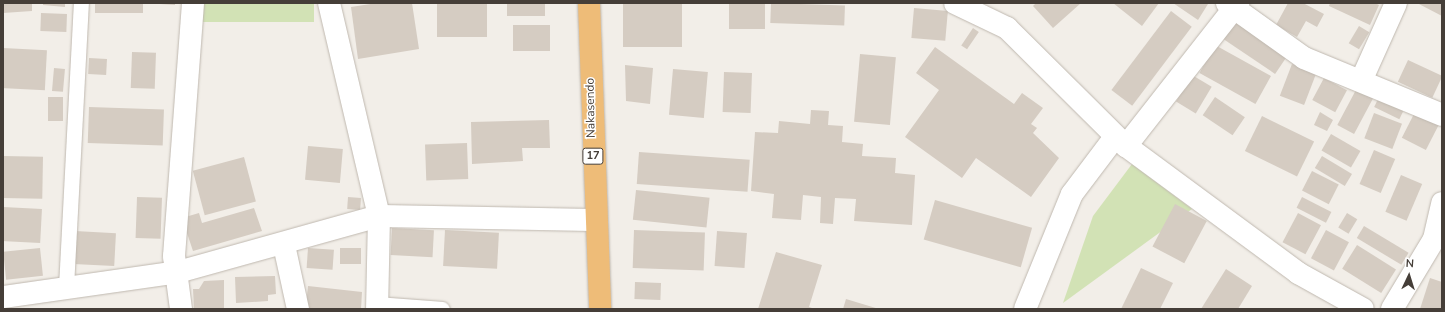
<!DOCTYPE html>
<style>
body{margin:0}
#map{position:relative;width:1445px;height:312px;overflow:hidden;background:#f2eee8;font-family:"Nunito Sans",sans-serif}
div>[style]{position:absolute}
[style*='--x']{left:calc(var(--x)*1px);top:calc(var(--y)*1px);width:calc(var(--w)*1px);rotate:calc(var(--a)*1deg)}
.green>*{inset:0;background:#d2e2b5;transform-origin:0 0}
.building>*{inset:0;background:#d5ccc2;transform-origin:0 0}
.roads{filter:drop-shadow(0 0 1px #bfb8af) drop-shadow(0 0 1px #bfb8af)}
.lane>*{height:15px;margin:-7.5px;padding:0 7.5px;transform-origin:7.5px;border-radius:7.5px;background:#fff}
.street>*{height:22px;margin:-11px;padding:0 11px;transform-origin:11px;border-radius:11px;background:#fff}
.highway>*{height:22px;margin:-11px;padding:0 11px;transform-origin:11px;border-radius:11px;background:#eebc78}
span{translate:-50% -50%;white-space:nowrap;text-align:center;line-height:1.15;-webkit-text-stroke:3px #fff;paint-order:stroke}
.shield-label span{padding:1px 3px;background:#fff;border:1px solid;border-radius:3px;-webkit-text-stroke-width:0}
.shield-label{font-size:11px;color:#453e38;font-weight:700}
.street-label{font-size:12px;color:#453e38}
.frame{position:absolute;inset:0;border:4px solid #453e38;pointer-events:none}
.north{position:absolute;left:1389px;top:256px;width:40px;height:40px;-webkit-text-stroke:3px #fff;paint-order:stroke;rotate:4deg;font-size:11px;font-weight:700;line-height:16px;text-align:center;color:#453e38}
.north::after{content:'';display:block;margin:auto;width:14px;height:18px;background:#453e38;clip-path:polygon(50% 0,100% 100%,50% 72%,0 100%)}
</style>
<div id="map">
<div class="green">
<i style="left:201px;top:3px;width:113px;height:19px"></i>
<i style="clip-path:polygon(1132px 164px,1192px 209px,1063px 303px,1093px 216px)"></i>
</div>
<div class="building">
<i style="clip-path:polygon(3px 3px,32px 3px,32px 11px,3px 13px)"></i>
<i style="clip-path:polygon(43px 3px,65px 3px,65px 7px,43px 5px)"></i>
<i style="left:95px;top:3px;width:48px;height:10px"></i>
<i style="clip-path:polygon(144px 3px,175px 3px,175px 5px)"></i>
<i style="clip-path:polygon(377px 3px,412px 3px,419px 49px,358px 59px,351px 7px)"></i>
<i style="left:437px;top:3px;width:50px;height:34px"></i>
<i style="left:507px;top:3px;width:38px;height:13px"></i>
<i style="left:623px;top:3px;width:59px;height:44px"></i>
<i style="left:729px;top:3px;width:36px;height:26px"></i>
<i style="left:771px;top:3px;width:74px;height:20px;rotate:2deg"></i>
<i style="clip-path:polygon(1036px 3px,1081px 3px,1053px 28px,1033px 6px)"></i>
<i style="clip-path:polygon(1113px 3px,1159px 3px,1142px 26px)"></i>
<i style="clip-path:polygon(1173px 3px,1207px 3px,1208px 4px,1198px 20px)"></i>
<i style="clip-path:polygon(1288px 3px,1303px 3px,1324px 14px,1317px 27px,1306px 21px,1297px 37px,1276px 25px)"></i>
<i style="clip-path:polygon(1330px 3px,1375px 3px,1379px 5px,1370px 25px,1329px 6px)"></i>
<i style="clip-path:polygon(1417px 3px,1442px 3px,1442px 16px)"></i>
<i style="left:914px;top:8px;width:34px;height:30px;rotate:5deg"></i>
<i style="left:1171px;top:11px;width:26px;height:99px;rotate:37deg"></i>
<i style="left:41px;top:13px;width:26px;height:18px;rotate:2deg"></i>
<i style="left:1236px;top:21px;width:62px;height:22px;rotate:34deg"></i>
<i style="left:513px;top:25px;width:37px;height:26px"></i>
<i style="left:1359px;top:26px;width:12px;height:20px;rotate:31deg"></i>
<i style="left:973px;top:28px;width:7px;height:21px;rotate:34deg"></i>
<i style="left:1215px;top:45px;width:64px;height:32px;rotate:29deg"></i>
<i style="clip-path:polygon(935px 47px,1014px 104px,1022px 93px,1043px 108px,1031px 124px,1037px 128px,1033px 133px,1059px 158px,1031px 197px,976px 158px,962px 178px,905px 137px,939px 90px,916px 73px)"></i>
<i style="left:3px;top:48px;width:44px;height:40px;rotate:3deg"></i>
<i style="left:132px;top:52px;width:24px;height:36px;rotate:2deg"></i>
<i style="left:860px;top:54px;width:36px;height:68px;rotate:5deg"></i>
<i style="left:89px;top:58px;width:18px;height:16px;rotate:3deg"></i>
<i style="left:1408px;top:60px;width:38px;height:24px;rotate:25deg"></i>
<i style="left:1292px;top:64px;width:26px;height:34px;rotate:21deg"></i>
<i style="clip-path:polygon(625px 65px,653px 68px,650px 104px,626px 101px)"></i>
<i style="left:54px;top:68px;width:11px;height:23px;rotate:5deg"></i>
<i style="left:673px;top:69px;width:35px;height:46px;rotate:5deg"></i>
<i style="left:724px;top:72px;width:28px;height:40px;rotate:2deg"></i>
<i style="left:1192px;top:75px;width:23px;height:31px;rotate:31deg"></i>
<i style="left:1324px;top:78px;width:26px;height:25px;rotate:28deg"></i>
<i style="left:1357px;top:88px;width:19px;height:42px;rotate:28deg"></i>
<i style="left:48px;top:97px;width:15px;height:24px"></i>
<i style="left:1215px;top:97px;width:36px;height:22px;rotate:34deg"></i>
<i style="left:1379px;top:97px;width:28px;height:11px;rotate:26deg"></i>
<i style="left:89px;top:107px;width:75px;height:36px;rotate:2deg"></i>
<i style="clip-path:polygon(811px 110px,829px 111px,828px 125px,843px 126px,842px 142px,863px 144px,862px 156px,896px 158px,895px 173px,915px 175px,912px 225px,854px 221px,856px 199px,835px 198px,833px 224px,820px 223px,821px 197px,803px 195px,801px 220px,772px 218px,774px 194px,751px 191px,755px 132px,778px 133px,779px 121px,810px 124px)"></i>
<i style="clip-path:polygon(1320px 112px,1333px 120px,1327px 131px,1314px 125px)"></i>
<i style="left:1415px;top:112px;width:27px;height:29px;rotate:27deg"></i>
<i style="left:1374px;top:113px;width:30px;height:27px;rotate:21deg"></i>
<i style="left:1262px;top:116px;width:58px;height:39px;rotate:26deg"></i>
<i style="clip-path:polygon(549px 120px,550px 148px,522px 148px,523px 161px,472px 164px,471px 122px)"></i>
<i style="left:1331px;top:134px;width:34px;height:19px;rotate:30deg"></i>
<i style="left:467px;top:143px;width:36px;height:42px;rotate:88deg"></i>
<i style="left:308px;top:146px;width:35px;height:34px;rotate:5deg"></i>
<i style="left:1374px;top:150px;width:23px;height:37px;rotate:23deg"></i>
<i style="left:639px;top:152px;width:111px;height:32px;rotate:4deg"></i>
<i style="left:3px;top:156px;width:40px;height:42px;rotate:1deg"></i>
<i style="left:1322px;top:156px;width:35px;height:14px;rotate:31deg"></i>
<i style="left:244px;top:157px;width:46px;height:53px;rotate:75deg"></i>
<i style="left:1312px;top:171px;width:30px;height:22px;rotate:27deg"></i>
<i style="left:1401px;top:175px;width:23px;height:40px;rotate:23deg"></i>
<i style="left:636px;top:190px;width:74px;height:30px;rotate:6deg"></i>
<i style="left:137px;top:197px;width:25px;height:41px;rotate:2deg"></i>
<i style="left:348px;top:197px;width:13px;height:12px;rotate:4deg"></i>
<i style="left:1302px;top:197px;width:33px;height:12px;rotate:27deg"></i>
<i style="left:935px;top:200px;width:101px;height:41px;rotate:16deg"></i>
<i style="left:1175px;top:204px;width:36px;height:48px;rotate:28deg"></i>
<i style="left:3px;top:207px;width:39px;height:34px;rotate:3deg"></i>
<i style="clip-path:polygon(254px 208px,262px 231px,193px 251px,182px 218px,199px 213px,202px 223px)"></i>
<i style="left:1298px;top:213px;width:26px;height:33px;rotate:28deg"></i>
<i style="left:1347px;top:213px;width:12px;height:17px;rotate:31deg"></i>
<i style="left:1364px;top:226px;width:52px;height:14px;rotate:31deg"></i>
<i style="left:392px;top:228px;width:42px;height:27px;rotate:3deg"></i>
<i style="left:445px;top:230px;width:54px;height:36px;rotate:3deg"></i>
<i style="left:634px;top:230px;width:71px;height:38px;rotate:2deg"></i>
<i style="left:1326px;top:230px;width:26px;height:32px;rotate:28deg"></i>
<i style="left:75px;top:231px;width:41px;height:33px;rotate:3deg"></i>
<i style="left:717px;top:231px;width:30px;height:35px;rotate:4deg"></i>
<i style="left:1357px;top:245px;width:46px;height:28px;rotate:32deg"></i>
<i style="left:40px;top:248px;width:28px;height:37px;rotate:84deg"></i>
<i style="left:308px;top:248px;width:26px;height:20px;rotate:4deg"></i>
<i style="left:340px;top:248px;width:21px;height:16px"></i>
<i style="clip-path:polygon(776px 252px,822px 265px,809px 307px,815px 309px,758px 309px)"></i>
<i style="clip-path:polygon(1141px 268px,1173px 283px,1160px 309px,1121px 309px)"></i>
<i style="clip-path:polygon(1226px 269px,1252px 286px,1238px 309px,1201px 309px)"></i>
<i style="clip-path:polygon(275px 276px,276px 294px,268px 295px,268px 301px,236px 303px,235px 277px)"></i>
<i style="clip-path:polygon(1430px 278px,1442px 282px,1442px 309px,1420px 309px)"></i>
<i style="clip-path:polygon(224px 280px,224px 309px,194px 309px,193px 289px,199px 289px,204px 281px)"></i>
<i style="left:635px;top:282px;width:26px;height:17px;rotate:2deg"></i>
<i style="clip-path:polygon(308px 286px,362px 292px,361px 309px,310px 309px,306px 306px)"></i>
<i style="clip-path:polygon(846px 299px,879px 309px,843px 309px)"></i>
</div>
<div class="roads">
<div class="lane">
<i style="--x:66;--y:287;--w:284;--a:-87"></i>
<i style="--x:377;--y:304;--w:65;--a:4.4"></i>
</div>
<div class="street">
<i style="--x:329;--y:3;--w:219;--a:76.8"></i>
<i style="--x:379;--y:216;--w:93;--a:91.2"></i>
<i style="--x:955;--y:3;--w:58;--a:25.7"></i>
<i style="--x:1007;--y:28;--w:168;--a:44.8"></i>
<i style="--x:1126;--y:146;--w:214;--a:36.4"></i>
<i style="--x:1298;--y:273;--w:74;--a:29"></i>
<i style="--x:1227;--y:3;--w:95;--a:35.5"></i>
<i style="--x:1304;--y:58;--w:149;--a:22.4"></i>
<i style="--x:1361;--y:81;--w:85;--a:-65.8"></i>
<i style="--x:1126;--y:146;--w:182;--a:-51.9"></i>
<i style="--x:284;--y:245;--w:66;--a:77.7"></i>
<i style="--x:3;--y:297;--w:177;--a:-8.1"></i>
<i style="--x:178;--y:272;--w:209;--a:-15.6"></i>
<i style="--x:379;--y:216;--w:215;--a:1.1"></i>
<i style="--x:181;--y:309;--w:53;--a:-97.5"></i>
<i style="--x:174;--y:256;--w:254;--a:-85.7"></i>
<i style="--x:1025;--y:309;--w:124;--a:-67.8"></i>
<i style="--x:1072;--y:194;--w:71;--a:-53"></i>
<i style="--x:1392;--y:309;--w:82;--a:-59"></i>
<i style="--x:1434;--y:239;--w:37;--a:-77"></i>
</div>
<div class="highway">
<i style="--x:589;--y:3;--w:306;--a:87.9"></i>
</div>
</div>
<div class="shield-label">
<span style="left:593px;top:156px">17</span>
</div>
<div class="street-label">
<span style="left:591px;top:108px;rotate:-91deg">Nakasendo</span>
</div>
<div class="frame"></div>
<div class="north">N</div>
</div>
